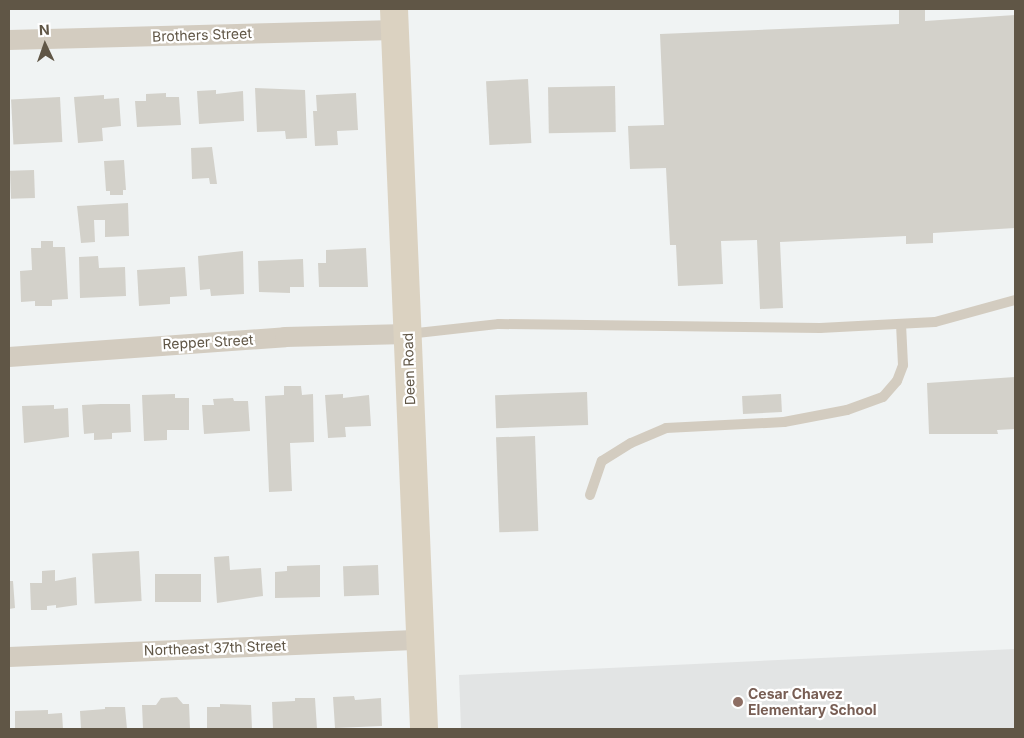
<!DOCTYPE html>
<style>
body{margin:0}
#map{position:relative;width:1024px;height:738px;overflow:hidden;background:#f0f3f3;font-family:Inter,sans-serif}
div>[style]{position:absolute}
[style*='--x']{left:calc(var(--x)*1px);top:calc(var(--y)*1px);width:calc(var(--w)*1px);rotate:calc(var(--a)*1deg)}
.education>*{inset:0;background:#e2e4e4}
.building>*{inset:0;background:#d3d1ca;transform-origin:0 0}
.service>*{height:10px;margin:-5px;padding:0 5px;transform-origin:5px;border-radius:5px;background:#d3ccc0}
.minor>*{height:20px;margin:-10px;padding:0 10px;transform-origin:10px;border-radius:10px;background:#d3ccc0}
.secondary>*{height:28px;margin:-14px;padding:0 14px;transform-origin:14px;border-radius:14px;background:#dbd2c1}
.dots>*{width:14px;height:14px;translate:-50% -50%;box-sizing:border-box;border:2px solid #fff;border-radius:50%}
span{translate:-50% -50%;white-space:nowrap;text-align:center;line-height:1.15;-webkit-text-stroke:4.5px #fff;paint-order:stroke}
.street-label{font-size:14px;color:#605646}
.education-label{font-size:14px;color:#785e54;font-weight:700}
.left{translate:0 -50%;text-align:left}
.frame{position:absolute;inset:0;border:10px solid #605646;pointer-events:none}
.north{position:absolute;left:20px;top:20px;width:50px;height:50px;-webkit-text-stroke:4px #fff;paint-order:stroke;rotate:357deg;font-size:14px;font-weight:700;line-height:20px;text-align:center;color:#605646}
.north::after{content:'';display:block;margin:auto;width:18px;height:22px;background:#605646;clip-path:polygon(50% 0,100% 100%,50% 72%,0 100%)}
</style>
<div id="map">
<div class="education">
<i style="clip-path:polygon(1015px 649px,1015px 729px,461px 729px,459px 675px)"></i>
</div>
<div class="building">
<i style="clip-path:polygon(899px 9px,925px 9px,925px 21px,1015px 15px,1015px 228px,933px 233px,933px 243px,906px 244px,906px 236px,780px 242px,783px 308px,760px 309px,757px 240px,721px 241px,723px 284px,678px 286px,676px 245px,670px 245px,666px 168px,630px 169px,628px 126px,664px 125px,660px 34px,899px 24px)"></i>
<i style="left:528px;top:79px;width:64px;height:42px;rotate:87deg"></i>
<i style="left:615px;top:86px;width:46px;height:67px;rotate:89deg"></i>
<i style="clip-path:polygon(255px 88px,305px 90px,307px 138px,286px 139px,285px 131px,257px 132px)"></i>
<i style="clip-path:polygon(216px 90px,216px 94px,243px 91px,244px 121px,199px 124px,197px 91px)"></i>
<i style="clip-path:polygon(166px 93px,166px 97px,179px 97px,181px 125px,137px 127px,135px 101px,146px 101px,146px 94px)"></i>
<i style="clip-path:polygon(356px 93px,358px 130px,337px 131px,338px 145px,315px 146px,313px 111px,317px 111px,316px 95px)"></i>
<i style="clip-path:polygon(104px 95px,104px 99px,119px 98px,121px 126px,102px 128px,103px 141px,78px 143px,74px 97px)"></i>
<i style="left:60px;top:97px;width:45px;height:49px;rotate:87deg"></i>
<i style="clip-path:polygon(212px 147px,217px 184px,210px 184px,209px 178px,192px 179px,191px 148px)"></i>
<i style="clip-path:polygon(124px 160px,126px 190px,123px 190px,123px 195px,110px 195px,110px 191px,106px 191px,104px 161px)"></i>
<i style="left:34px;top:170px;width:28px;height:24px;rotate:88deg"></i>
<i style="clip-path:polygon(128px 203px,129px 236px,105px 237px,105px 220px,94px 220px,95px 242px,81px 243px,77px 206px)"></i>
<i style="clip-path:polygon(41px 241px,53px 241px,53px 247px,65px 247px,68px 299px,52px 300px,52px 306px,35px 306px,35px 301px,21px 302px,20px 271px,32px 270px,31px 248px,41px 248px)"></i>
<i style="clip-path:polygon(366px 248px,368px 287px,319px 287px,318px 263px,326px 263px,326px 250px)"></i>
<i style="clip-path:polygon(243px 251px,244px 294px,211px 296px,210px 289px,200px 290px,198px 256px)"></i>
<i style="clip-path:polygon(98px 256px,99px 268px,125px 267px,126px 296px,80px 298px,79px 257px)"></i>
<i style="clip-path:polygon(303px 259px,304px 287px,290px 287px,290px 293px,259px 292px,258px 261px)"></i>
<i style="clip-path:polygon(185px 267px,187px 296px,170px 297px,170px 304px,139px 306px,137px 270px)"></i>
<i style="clip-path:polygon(1015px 377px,1015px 429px,997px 430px,998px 434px,929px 434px,927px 383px)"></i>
<i style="clip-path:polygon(284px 386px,301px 386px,302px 395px,313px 394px,314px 442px,290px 443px,292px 491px,269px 492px,265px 396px,284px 395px)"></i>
<i style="left:587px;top:392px;width:33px;height:92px;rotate:88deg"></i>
<i style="clip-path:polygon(175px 394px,175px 398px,189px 398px,189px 430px,167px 430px,167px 440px,144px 441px,142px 395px)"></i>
<i style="clip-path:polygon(343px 394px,343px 398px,369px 395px,371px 426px,345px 427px,346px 437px,328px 438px,325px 395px)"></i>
<i style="left:781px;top:394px;width:18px;height:39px;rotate:87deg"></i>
<i style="clip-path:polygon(233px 398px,234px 401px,248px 401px,250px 431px,204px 434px,202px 405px,214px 405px,213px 399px)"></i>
<i style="clip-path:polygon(101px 404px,130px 404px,131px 432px,112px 433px,112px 439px,94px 440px,94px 433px,84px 434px,82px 405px)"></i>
<i style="clip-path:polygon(54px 405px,54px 409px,68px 408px,69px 437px,24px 443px,22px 406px)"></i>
<i style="left:535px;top:436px;width:95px;height:39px;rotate:88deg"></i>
<i style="left:139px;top:551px;width:50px;height:47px;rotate:87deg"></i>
<i style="clip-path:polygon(229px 556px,230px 570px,261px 568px,263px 596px,217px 603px,214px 557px)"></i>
<i style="clip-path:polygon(320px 565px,320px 597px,275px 598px,275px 572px,287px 571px,287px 566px)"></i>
<i style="left:378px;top:565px;width:30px;height:35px;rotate:88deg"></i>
<i style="clip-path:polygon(55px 570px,55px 581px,76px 577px,77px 605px,56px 608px,56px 605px,47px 606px,47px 610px,31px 610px,30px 583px,42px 583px,42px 571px)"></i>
<i style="left:201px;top:574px;width:28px;height:46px;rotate:90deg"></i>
<i style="clip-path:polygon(9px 581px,13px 581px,15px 608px,9px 609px)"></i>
<i style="clip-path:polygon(354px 696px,355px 700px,381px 698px,382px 726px,335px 728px,333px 697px)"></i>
<i style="clip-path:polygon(177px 697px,183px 704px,189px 704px,190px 729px,143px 729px,142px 705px,156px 705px,161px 698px)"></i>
<i style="clip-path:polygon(295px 698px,315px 698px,317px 729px,273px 729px,272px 702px,295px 701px)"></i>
<i style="clip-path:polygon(220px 704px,251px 705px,252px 729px,207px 729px,207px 707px,220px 707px)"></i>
<i style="clip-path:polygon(105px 707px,125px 707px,127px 729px,81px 729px,80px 711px,105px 709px)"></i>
<i style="clip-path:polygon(48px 710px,48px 714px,62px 713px,63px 729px,15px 729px,15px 711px)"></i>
</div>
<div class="service">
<i style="--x:408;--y:334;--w:92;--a:-6.3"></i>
<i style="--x:499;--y:324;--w:321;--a:0.7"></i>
<i style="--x:820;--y:328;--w:115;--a:-3"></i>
<i style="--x:935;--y:322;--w:83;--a:-15.4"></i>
<i style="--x:590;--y:495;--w:36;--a:-71"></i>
<i style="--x:602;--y:461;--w:34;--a:-32"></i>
<i style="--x:631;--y:443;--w:38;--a:-23"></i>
<i style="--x:666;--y:428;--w:118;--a:-2.9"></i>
<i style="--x:784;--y:422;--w:64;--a:-10.8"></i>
<i style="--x:847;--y:410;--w:38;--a:-20"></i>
<i style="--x:883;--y:397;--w:21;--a:-49"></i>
<i style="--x:897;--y:381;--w:17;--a:-69"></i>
<i style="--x:903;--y:365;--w:41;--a:-92.8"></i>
</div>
<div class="minor">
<i style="--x:9;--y:40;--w:386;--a:-1.5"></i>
<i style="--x:9;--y:357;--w:277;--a:-4.1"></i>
<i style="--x:285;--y:337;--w:122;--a:-1.4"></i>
<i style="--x:9;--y:657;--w:411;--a:-2.4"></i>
</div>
<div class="secondary">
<i style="--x:394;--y:9;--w:721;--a:87.61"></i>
</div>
<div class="dots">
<i style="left:738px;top:702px;background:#8d6e63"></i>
</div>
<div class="street-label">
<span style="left:202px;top:35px;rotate:-2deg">Brothers Street</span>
<span style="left:208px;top:342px;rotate:-3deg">Repper Street</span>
<span style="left:409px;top:369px;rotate:-92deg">Deen Road</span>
<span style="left:215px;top:648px;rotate:-2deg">Northeast 37th Street</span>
</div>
<div class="education-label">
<span class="left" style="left:748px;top:702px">Cesar Chavez<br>Elementary School</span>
</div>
<div class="frame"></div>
<div class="north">N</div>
</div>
